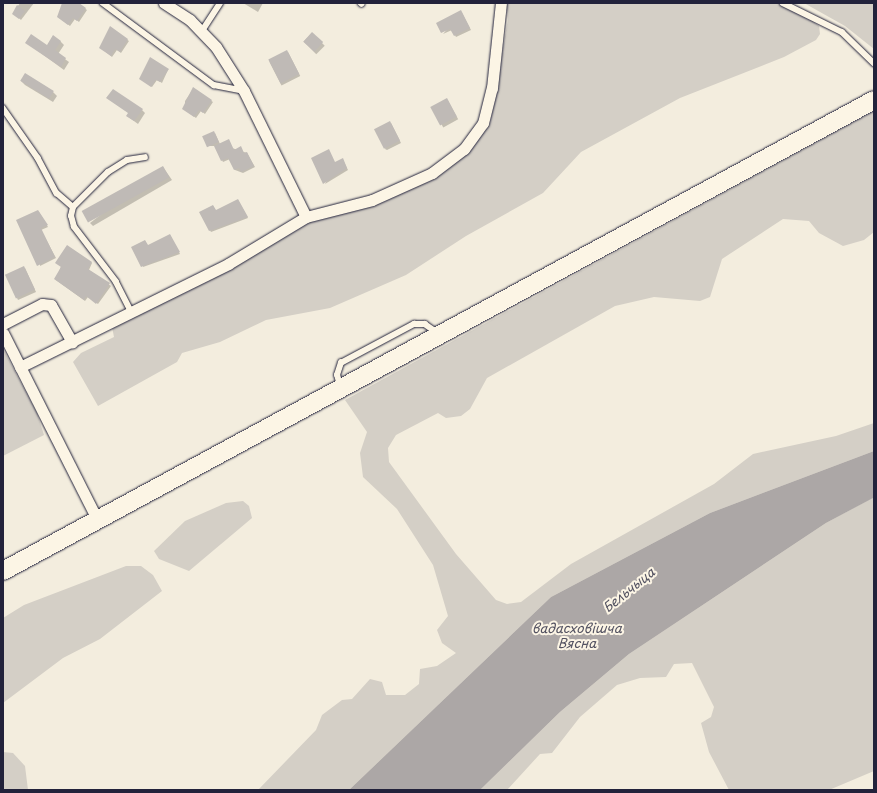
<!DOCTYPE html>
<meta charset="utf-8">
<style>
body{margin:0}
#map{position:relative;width:877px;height:793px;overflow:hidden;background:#f3edde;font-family:"Playpen Sans",sans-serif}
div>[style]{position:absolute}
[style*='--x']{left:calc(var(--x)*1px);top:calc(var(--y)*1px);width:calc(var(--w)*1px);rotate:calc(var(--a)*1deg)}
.green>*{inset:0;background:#d4cfc6}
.water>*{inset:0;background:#aca7a6}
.shadow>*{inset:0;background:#0003;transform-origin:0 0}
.building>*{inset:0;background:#bfbab6;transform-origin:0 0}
.roads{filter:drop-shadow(0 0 1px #22223b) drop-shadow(0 0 1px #22223b)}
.lane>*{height:5.5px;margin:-2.75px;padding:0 2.75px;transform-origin:2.75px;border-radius:2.75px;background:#fcf5e5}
.street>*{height:11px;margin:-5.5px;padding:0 5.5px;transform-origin:5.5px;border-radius:5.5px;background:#fcf5e5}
.primary>*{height:18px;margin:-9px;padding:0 9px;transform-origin:9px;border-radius:9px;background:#fcf5e5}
span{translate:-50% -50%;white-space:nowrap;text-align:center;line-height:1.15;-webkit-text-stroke:4px #fcf5e5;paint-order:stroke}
.water-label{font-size:13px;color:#525160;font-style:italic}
.frame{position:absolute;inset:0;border:4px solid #22223b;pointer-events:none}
</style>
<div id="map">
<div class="green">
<i style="clip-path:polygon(506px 3px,777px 3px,811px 20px,819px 26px,820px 34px,816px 40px,784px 57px,680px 98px,581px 152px,543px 193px,466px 236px,406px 275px,330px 308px,266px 320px,220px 342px,182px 353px,177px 362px,98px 406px,73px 362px,81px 353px,114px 337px,112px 327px,308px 220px,372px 204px,435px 179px,466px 154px,490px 124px,508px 19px)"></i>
<i style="clip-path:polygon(804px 3px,874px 3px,874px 49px,845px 26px)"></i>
<i style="clip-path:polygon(874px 111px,874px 232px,864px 240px,843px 246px,819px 233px,809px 221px,783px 219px,722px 259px,710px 297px,700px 301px,654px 297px,615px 306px,487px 378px,470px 409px,461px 416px,446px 418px,438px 413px,396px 435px,388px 448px,389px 462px,456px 554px,496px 600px,507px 604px,521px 602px,571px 564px,714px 484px,753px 454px,836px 436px,874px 423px,874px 451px,710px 513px,551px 597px,349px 790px,258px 790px,316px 730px,322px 715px,342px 700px,352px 699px,370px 679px,382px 682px,386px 695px,405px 695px,419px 684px,420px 669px,437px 666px,456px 653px,442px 643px,437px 630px,448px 616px,433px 565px,397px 509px,363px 477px,360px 453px,367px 432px,345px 400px)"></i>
<i style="clip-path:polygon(3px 349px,37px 413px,44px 435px,3px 456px)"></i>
<i style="clip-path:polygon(874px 497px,874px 771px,829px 790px,729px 790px,709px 752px,701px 723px,711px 717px,714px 707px,692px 663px,674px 664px,666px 677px,640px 678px,617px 685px,580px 717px,552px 753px,540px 754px,507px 790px,480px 790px,560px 712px,629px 654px,826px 523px)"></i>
<i style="clip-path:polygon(243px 501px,249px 506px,252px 518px,189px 571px,159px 559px,154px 551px,185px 521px,226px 503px)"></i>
<i style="clip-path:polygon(126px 566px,141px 566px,153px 575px,162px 591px,100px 639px,63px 658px,3px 703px,3px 618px,24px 605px)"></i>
<i style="clip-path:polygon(3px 752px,13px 753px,25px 766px,28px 790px,3px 790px)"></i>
</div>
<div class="water">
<i style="clip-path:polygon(874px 451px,873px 498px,826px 523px,629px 654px,560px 712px,480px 790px,349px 790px,551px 597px,710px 513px)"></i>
</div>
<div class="shadow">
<i style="clip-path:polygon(20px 3px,34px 3px,21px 20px,13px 13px)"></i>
<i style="clip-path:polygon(65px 3px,77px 3px,87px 10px,79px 22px,75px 19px,70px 26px,58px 17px)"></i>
<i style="clip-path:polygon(243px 3px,263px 3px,258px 12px)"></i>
<i style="clip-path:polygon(462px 13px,471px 30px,456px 37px,452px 30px,443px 34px)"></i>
<i style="clip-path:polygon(110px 28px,129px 41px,121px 53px,117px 50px,112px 57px,102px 49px)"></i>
<i style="left:312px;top:33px;width:18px;height:12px;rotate:45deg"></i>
<i style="clip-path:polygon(60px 41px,64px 45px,58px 54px,69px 62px,64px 70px,27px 43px,47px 46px)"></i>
<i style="left:288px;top:52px;width:27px;height:21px;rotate:63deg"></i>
<i style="clip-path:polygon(168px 70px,162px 83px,157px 80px,152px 87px,142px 80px)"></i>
<i style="clip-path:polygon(25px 75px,53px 92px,57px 96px,53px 102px,25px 85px,21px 81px)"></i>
<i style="clip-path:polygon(193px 89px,213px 102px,205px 114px,201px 111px,196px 118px,185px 110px,185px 101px)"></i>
<i style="left:448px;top:101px;width:21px;height:17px;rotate:61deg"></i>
<i style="clip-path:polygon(142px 110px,145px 113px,138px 124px,127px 116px)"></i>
<i style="clip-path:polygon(391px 123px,401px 143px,387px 150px,385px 149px)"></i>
<i style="clip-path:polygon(215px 133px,220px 144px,247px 153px,255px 167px,243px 173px,235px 170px,230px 159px,223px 162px,215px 146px,209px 146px)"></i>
<i style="clip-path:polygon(343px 160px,348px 170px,325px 184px,335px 163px)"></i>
<i style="clip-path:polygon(163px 167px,172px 180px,93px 226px,90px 223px)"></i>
<i style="clip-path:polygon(238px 200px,248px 218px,211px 232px,200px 213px,213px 206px,216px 211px)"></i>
<i style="clip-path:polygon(39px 212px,48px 227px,41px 230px,56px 258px,40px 266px)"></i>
<i style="clip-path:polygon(170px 235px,180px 254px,143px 267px,145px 241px,148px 246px)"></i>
<i style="clip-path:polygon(68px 247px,92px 263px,89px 270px,111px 286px,98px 304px,88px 297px,85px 301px,56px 280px)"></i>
<i style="clip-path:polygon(25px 268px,36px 292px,18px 300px,17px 298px)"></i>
</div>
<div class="building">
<i style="clip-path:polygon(62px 3px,79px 3px,86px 8px,77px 21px,73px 18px,68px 25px,57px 17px)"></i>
<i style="clip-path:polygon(17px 5px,25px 11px,19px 19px,12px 14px)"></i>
<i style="clip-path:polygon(461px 10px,470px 28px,454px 36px,450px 29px,441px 33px,436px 23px)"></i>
<i style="clip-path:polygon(110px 26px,128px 39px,120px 52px,115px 49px,111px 56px,99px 48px)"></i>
<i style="left:312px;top:32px;width:15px;height:13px;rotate:42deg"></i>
<i style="clip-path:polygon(31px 34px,47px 45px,53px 35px,61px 41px,55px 50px,66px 58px,61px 67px,25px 43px)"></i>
<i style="left:287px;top:50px;width:27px;height:21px;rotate:63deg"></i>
<i style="clip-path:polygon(150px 57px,169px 69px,160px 82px,156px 80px,151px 87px,139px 79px)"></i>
<i style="left:25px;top:73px;width:34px;height:9px;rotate:32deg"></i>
<i style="clip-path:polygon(193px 87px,212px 100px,203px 113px,199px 110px,194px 117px,182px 109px)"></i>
<i style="clip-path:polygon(113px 89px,143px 109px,134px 121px,126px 116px,128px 113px,106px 98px)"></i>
<i style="left:447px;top:98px;width:21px;height:19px;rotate:62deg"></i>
<i style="left:390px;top:121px;width:22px;height:18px;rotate:63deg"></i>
<i style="left:214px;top:131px;width:12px;height:13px;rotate:66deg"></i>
<i style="clip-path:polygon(229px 139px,234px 150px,241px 146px,244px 153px,247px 152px,254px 166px,241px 172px,239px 168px,234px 170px,228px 158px,221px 161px,214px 146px)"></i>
<i style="clip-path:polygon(329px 149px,335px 162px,343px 158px,347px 168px,323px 184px,311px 158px)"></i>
<i style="left:163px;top:166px;width:13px;height:93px;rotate:61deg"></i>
<i style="clip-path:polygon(238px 199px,248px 217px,209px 231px,199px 212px,213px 205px,216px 210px)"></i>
<i style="clip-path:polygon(38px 210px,48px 225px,41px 228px,55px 257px,37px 266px,16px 220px)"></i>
<i style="clip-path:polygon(170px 234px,180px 252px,141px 267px,131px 247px,145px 240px,148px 245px)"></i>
<i style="clip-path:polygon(67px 245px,92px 262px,88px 269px,110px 283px,96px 304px,86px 296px,84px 300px,54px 279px,61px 267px,55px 263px)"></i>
<i style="left:24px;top:266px;width:26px;height:21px;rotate:65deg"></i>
</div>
<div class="roads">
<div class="lane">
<i style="--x:103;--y:3;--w:138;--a:36.5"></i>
<i style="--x:214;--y:85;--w:31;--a:11"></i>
<i style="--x:361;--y:3;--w:1;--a:45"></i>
<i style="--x:783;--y:3;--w:66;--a:26.2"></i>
<i style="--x:842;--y:32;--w:45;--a:44.1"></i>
<i style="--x:202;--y:31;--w:33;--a:-57"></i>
<i style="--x:3;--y:108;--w:61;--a:55"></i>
<i style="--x:38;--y:158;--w:40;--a:62"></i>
<i style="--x:57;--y:193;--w:21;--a:41"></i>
<i style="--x:131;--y:312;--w:34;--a:-117"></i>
<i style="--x:116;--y:282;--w:69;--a:-127.4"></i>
<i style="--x:74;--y:227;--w:11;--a:-105"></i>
<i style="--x:71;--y:216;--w:9;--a:-77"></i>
<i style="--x:73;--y:207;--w:49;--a:-45"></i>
<i style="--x:108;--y:172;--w:22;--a:-32"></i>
<i style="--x:127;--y:160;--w:18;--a:-9"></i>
<i style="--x:340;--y:386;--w:11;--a:-105"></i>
<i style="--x:337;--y:375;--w:13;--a:-72"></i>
<i style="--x:341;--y:363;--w:83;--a:-28.1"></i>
<i style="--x:414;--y:324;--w:11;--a:0"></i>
<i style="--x:425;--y:324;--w:16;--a:35"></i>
</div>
<div class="street">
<i style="--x:164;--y:3;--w:31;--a:33"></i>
<i style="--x:190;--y:20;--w:37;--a:46"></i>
<i style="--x:216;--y:47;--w:52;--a:57.5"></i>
<i style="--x:244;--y:91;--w:140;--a:63.8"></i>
<i style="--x:3;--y:324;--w:44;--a:-27.1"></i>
<i style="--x:42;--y:304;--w:9;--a:6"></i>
<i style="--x:51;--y:305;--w:43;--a:60.4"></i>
<i style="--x:3;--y:333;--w:211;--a:63.2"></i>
<i style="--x:20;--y:367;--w:232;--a:-26.3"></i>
<i style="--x:228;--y:264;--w:91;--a:-31.1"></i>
<i style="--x:306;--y:217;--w:68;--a:-14.4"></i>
<i style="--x:372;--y:200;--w:66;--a:-24.2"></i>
<i style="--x:432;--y:173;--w:40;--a:-37"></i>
<i style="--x:464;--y:149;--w:32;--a:-54"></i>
<i style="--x:483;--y:123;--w:36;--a:-76"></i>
<i style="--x:492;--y:88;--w:85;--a:-84"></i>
</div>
<div class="primary">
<i style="--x:3;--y:571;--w:990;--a:-28.4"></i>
</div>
</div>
<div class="water-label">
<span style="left:629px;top:590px;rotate:-39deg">Бельчыца</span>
<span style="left:577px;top:636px">вадасховішча<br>Вясна</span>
</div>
<div class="frame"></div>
</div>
